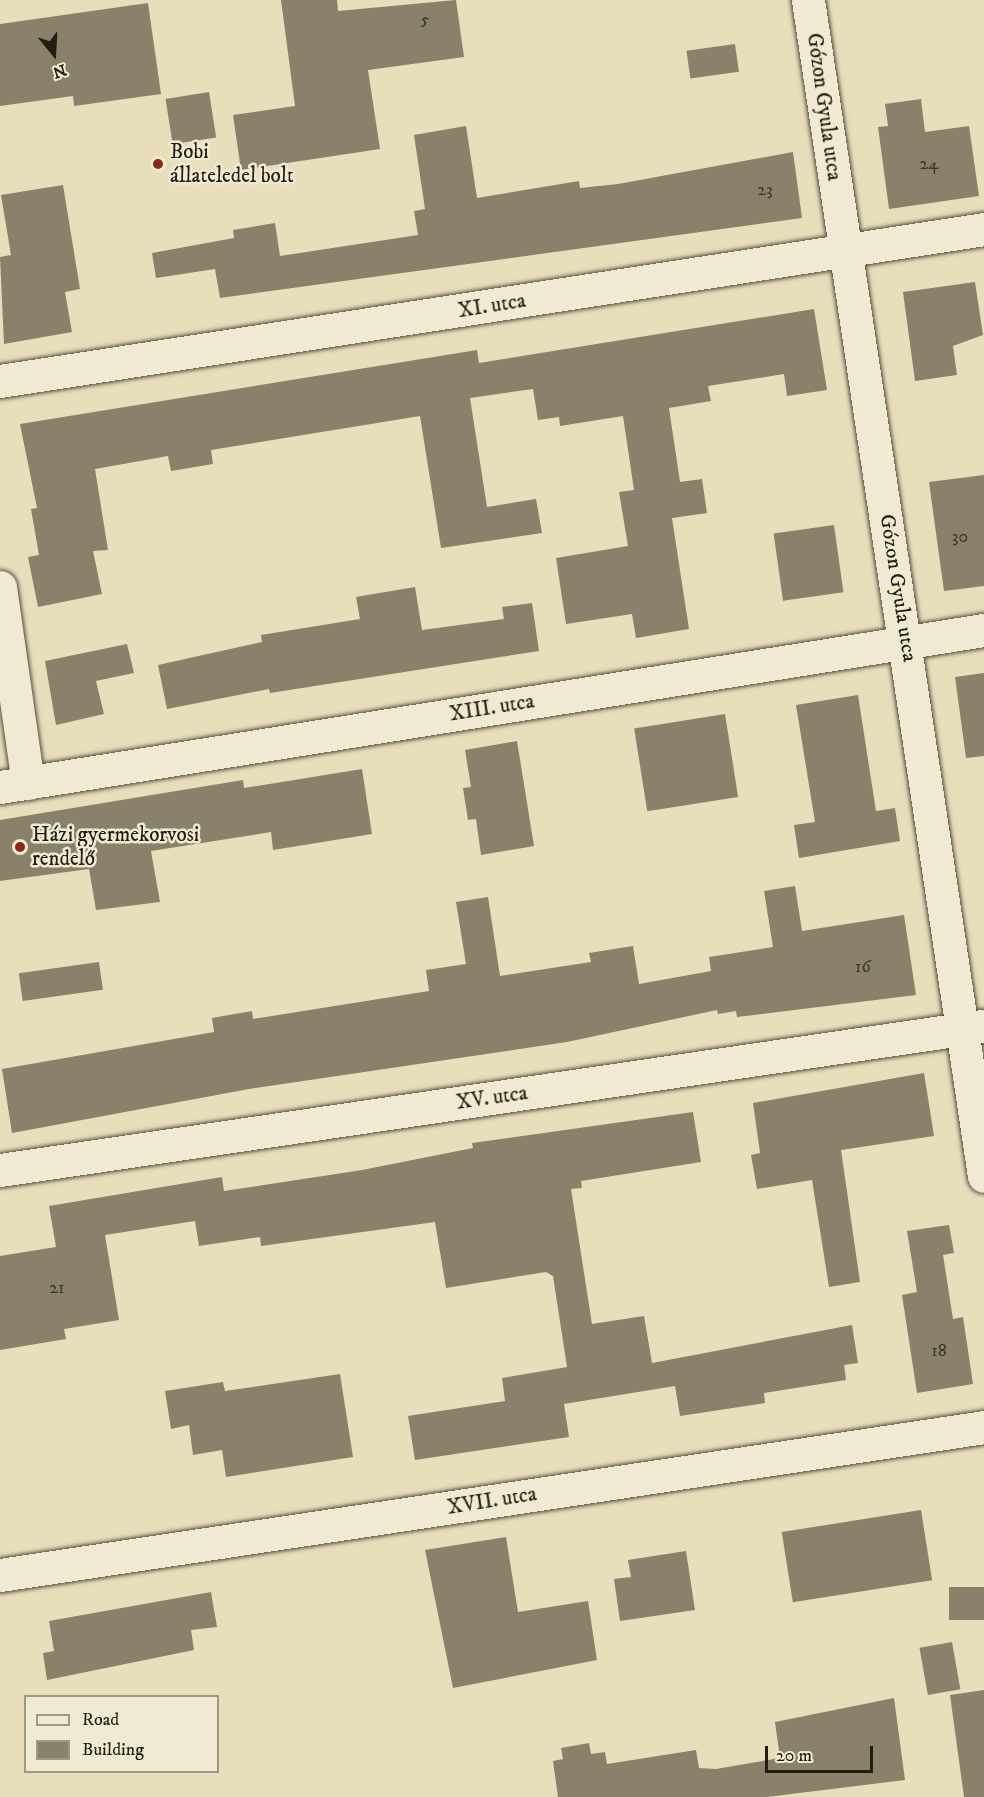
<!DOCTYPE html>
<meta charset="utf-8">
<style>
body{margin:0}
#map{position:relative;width:984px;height:1797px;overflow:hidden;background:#e8debc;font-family:"IM FELL DW Pica",serif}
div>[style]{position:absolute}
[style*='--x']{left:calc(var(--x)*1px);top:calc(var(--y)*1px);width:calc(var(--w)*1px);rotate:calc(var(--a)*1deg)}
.building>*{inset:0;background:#8a816b;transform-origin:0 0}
.roads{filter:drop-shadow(0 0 2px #564d3d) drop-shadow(0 0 2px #564d3d)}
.minor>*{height:33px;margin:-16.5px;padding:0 16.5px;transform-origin:16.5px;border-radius:16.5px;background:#f0ead3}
.tertiary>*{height:33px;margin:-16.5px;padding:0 16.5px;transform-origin:16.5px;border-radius:16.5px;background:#f0ead3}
.dots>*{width:16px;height:16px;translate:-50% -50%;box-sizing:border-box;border:3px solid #f0ead3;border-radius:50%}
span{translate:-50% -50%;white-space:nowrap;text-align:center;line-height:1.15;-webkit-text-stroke:5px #f0ead3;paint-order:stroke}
.number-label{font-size:18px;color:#3e3629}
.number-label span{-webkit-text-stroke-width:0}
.street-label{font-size:21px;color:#251d13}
.poi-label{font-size:21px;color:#251d13}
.left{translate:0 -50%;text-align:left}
.legend{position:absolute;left:24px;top:1695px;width:195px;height:78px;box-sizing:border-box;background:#f0ead3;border:2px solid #9f9886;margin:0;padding:8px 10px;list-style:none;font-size:18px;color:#251d13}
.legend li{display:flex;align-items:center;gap:12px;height:30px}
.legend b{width:30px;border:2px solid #9f9886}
.north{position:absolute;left:24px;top:24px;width:60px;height:60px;-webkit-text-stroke:4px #f0ead3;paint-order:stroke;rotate:162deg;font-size:16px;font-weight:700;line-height:24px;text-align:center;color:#251d13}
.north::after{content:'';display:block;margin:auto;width:21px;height:27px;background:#251d13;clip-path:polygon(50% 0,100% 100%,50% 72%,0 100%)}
.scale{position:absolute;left:765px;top:1746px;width:108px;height:27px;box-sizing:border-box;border:3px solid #251d13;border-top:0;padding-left:8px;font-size:18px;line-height:21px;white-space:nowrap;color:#251d13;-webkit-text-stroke:4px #f0ead3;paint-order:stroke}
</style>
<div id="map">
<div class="building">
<i style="clip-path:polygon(281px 0,337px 0,338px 11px,456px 0,464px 57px,368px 70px,380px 149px,241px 170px,233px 115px,295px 106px)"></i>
<i style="clip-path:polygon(148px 3px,161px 94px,74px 106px,73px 96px,0 106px,0 24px)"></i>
<i style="left:735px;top:44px;width:28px;height:49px;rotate:82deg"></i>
<i style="left:209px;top:92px;width:46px;height:44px;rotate:81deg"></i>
<i style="clip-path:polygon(921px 99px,925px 132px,969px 126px,979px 196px,889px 209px,878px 127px,888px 126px,885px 104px)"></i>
<i style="clip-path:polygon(466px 126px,477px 198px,579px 181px,580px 188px,618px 184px,793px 152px,802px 218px,220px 298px,215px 269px,156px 278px,152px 253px,234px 238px,233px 230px,275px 223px,280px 256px,418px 235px,414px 211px,425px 209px,414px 135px)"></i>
<i style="clip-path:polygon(63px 185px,80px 289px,65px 292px,72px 332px,4px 344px,0 257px,11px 255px,1px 195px)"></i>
<i style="clip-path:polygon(975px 282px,983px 335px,953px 346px,957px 375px,915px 381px,903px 292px)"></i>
<i style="clip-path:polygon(814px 309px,827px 390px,787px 396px,784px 374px,708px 386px,711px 401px,669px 408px,680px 482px,702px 479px,707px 513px,672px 518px,689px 629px,636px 638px,632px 614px,566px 624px,556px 558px,628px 546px,619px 492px,634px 490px,623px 416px,560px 426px,559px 417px,538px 420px,533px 389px,470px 398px,487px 507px,536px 499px,542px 533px,441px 548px,420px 416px,211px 450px,213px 464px,171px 471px,168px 456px,95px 469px,108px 550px,93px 551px,102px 594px,38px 607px,28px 557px,39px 555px,31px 509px,37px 508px,20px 424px,477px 350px,479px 363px)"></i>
<i style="clip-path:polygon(984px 475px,984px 586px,944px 591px,929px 482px)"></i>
<i style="left:834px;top:525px;width:68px;height:61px;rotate:82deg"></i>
<i style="clip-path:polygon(415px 587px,422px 630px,504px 619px,502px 607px,532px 603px,539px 651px,270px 693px,269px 689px,167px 709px,158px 665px,262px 642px,261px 635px,360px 619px,356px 597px)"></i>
<i style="clip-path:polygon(127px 644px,134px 673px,96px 681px,104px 714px,56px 725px,45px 661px)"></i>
<i style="clip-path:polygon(984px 673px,984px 756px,966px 758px,955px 677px)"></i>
<i style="clip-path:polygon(858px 695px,876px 811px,895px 808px,900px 841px,799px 858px,794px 825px,815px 822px,796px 705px)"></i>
<i style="left:725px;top:714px;width:84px;height:92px;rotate:81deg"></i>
<i style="clip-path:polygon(517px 741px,534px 846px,481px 855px,476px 819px,468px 820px,463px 788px,471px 787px,465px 750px)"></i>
<i style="clip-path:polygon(362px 769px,372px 834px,273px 850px,271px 832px,151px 851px,160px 902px,96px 910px,89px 869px,0 881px,0 820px,243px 780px,244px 788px)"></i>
<i style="clip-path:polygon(795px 886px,802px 931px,904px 915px,916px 995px,737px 1017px,736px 1011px,718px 1014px,717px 1010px,567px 1042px,249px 1089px,12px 1133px,2px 1069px,214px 1032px,212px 1018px,252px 1011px,253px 1019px,429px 991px,426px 970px,466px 964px,456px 902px,488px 897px,500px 976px,591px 962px,589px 953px,633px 946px,639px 984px,711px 971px,709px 957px,773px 947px,764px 891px)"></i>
<i style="left:99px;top:962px;width:28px;height:81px;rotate:82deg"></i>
<i style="clip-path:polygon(924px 1073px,934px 1136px,841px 1150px,860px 1282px,829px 1287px,812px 1180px,757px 1189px,751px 1155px,760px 1153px,753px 1103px)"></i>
<i style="clip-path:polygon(693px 1112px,701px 1162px,581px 1181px,582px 1188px,571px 1189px,592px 1324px,644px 1316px,652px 1363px,852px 1325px,858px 1363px,844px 1365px,846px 1380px,764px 1393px,765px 1403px,680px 1416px,675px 1386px,564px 1404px,569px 1437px,415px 1460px,408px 1416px,505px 1401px,502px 1378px,567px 1367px,553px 1276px,546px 1272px,446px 1288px,435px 1222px,261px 1246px,260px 1237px,199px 1246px,195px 1221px,105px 1235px,119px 1320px,64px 1329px,66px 1339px,0 1350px,0 1256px,56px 1247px,49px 1206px,222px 1177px,224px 1191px,362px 1170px,473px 1148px,472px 1143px)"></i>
<i style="clip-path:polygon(949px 1225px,954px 1253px,943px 1255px,953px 1319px,963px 1317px,973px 1384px,917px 1393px,902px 1295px,917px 1292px,907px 1231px)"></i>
<i style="clip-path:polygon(340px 1374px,353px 1457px,226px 1477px,222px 1450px,193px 1455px,189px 1425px,171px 1429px,165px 1391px,223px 1382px,225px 1391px)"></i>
<i style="left:921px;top:1510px;width:71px;height:141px;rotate:81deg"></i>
<i style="clip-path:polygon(506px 1537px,518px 1612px,588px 1601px,597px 1660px,453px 1688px,425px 1550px)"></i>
<i style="clip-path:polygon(686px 1551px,695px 1610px,620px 1621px,614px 1579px,631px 1577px,628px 1560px)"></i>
<i style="left:984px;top:1587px;width:33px;height:35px;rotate:90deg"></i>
<i style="clip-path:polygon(211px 1592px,217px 1627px,191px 1630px,194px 1650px,47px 1680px,43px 1653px,54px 1651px,49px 1621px)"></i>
<i style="left:952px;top:1642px;width:48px;height:33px;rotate:80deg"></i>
<i style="clip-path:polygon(984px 1690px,984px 1797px,964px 1797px,950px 1695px)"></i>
<i style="clip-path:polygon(894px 1698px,905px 1780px,767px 1797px,558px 1797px,553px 1761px,563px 1759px,561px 1748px,589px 1743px,591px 1754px,605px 1752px,607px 1764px,696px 1750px,699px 1768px,716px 1769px,780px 1758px,775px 1722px)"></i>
</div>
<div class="roads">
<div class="minor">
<i style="--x:808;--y:0;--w:1189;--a:81.49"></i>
<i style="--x:0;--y:381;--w:996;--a:-8.78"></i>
<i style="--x:0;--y:587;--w:198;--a:81.9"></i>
<i style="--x:0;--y:787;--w:996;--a:-9.07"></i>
<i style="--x:0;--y:1170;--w:993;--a:-8.34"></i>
</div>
<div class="tertiary">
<i style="--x:0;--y:1575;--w:995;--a:-8.55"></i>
</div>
</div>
<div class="dots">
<i style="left:158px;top:164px;background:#8f2418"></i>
<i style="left:20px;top:847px;background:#8f2418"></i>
</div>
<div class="number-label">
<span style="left:425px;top:20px">5</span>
<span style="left:929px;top:164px">24</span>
<span style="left:765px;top:190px">23</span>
<span style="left:960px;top:537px">30</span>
<span style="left:863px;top:967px">16</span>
<span style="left:57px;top:1288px">21</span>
<span style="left:939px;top:1351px">18</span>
</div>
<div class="street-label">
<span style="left:824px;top:107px;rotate:82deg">Gózon Gyula utca</span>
<span style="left:492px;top:306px;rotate:-9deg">XI. utca</span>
<span style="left:898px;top:588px;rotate:81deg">Gózon Gyula utca</span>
<span style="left:492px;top:708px;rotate:-9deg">XIII. utca</span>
<span style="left:492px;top:1098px;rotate:-8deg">XV. utca</span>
<span style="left:492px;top:1501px;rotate:-9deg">XVII. utca</span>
</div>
<div class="poi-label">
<span class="left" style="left:170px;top:164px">Bobi<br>állateledel bolt</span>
<span class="left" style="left:32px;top:847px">Házi gyermekorvosi<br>rendelő</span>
</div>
<ul class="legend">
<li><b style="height:8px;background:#f0ead3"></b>Road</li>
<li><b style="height:16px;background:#8a816b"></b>Building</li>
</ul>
<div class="north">N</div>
<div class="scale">20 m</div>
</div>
